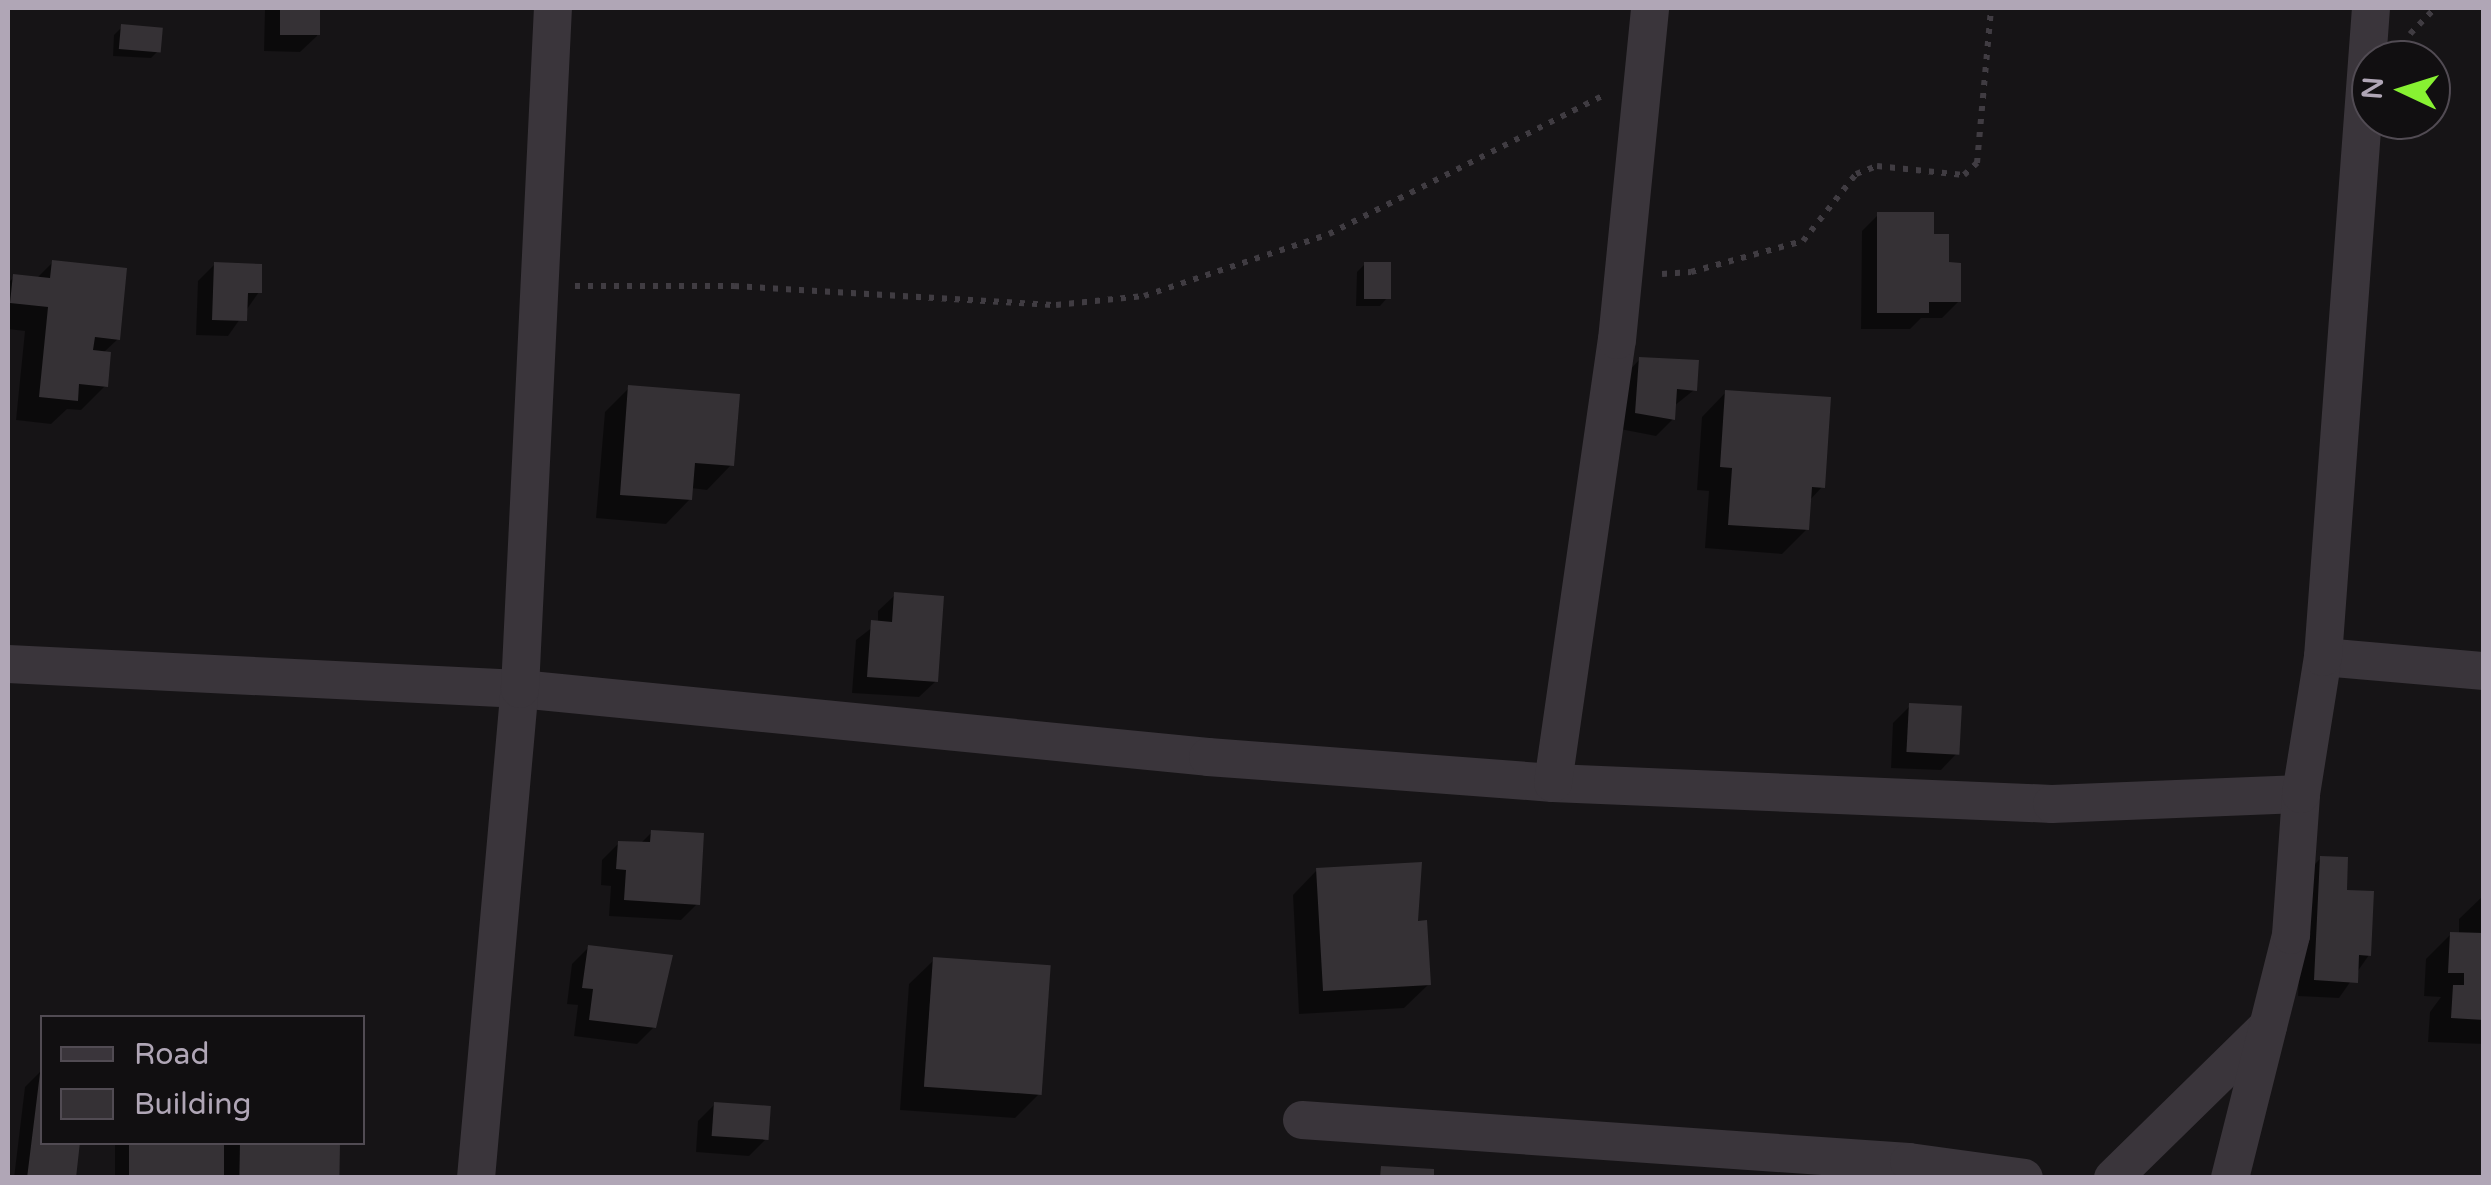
<!DOCTYPE html>
<style>
body{margin:0}
#map{position:relative;width:2491px;height:1185px;overflow:hidden;background:#161416;font-family:"Varela Round",sans-serif}
div>[style]{position:absolute}
[style*='--x']{left:calc(var(--x)*1px);top:calc(var(--y)*1px);width:calc(var(--w)*1px);rotate:calc(var(--a)*1deg)}
.shadow>*{inset:0;background:#0007;transform-origin:0 0}
.building>*{inset:0;background:#353135;transform-origin:0 0}
.path>*{height:6px;margin-top:-3px;transform-origin:0;background:repeating-linear-gradient(90deg,#403c42 0 5px,transparent 0 13px)}
.minor>*{height:38px;margin:-19px;padding:0 19px;transform-origin:19px;border-radius:19px;background:#3a353b}
span{translate:-50% -50%;white-space:nowrap;text-align:center;line-height:1.15;-webkit-text-stroke:10px #110f11;paint-order:stroke}
.frame{position:absolute;inset:0;border:10px solid #b0a6b6;pointer-events:none}
.legend{position:absolute;left:40px;top:1015px;width:325px;height:130px;box-sizing:border-box;background:#110f11;border:2px solid #514b53;margin:0;padding:12px 18px;list-style:none;font-size:30px;color:#b0a6b6}
.legend li{display:flex;align-items:center;gap:20px;height:50px}
.legend b{width:50px;border:2px solid #514b53}
.north{position:absolute;left:2351px;top:40px;width:100px;height:100px;box-sizing:border-box;background:#110f11;border:2px solid #514b53;border-radius:50%;rotate:274deg;font-size:28px;font-weight:700;line-height:40px;text-align:center;color:#b0a6b6}
.north::after{content:'';display:block;margin:auto;width:35px;height:45px;background:#87f132;clip-path:polygon(50% 0,100% 100%,50% 72%,0 100%)}
</style>
<div id="map">
<div class="shadow">
<i style="clip-path:polygon(265px 8px,318px 8px,317px 36px,300px 52px,264px 51px)"></i>
<i style="clip-path:polygon(122px 27px,159px 50px,151px 58px,113px 56px,114px 35px)"></i>
<i style="clip-path:polygon(1879px 214px,1946px 265px,1959px 301px,1942px 318px,1921px 318px,1910px 329px,1861px 329px,1862px 231px)"></i>
<i style="clip-path:polygon(53px 262px,118px 339px,103px 353px,105px 386px,81px 410px,67px 409px,51px 424px,16px 420px,25px 331px,8px 329px,8px 283px,14px 277px,36px 279px)"></i>
<i style="clip-path:polygon(215px 264px,259px 292px,228px 336px,196px 335px,198px 281px)"></i>
<i style="clip-path:polygon(1365px 264px,1387px 298px,1380px 306px,1356px 306px,1357px 272px)"></i>
<i style="clip-path:polygon(1640px 359px,1694px 390px,1674px 406px,1673px 419px,1656px 436px,1620px 429px,1624px 376px)"></i>
<i style="clip-path:polygon(629px 388px,731px 465px,707px 490px,691px 488px,690px 499px,666px 524px,596px 518px,605px 412px)"></i>
<i style="clip-path:polygon(1726px 392px,1822px 487px,1809px 501px,1807px 529px,1782px 554px,1705px 548px,1709px 491px,1697px 490px,1702px 417px)"></i>
<i style="clip-path:polygon(895px 595px,936px 681px,919px 697px,852px 693px,856px 640px,878px 623px,878px 611px)"></i>
<i style="clip-path:polygon(1910px 706px,1957px 753px,1941px 770px,1891px 768px,1893px 723px)"></i>
<i style="clip-path:polygon(652px 832px,697px 904px,681px 920px,609px 916px,611px 886px,601px 885px,602px 860px,619px 843px,640px 844px)"></i>
<i style="clip-path:polygon(2321px 858px,2344px 892px,2369px 955px,2339px 998px,2298px 996px,2304px 875px)"></i>
<i style="clip-path:polygon(1317px 870px,1416px 924px,1429px 984px,1404px 1008px,1299px 1014px,1293px 895px)"></i>
<i style="clip-path:polygon(2484px 895px,2484px 1044px,2428px 1042px,2430px 1012px,2441px 997px,2424px 996px,2426px 959px,2451px 934px,2459px 935px,2459px 919px)"></i>
<i style="clip-path:polygon(589px 947px,654px 1027px,637px 1044px,574px 1036px,578px 1005px,567px 1004px,572px 964px)"></i>
<i style="clip-path:polygon(934px 960px,1039px 1094px,1015px 1118px,900px 1110px,909px 984px)"></i>
<i style="clip-path:polygon(42px 1070px,42px 1142px,73px 1178px,14px 1178px,25px 1087px)"></i>
<i style="clip-path:polygon(715px 1104px,765px 1140px,749px 1156px,696px 1152px,698px 1121px)"></i>
<i style="left:115px;top:1142px;width:205px;height:36px"></i>
</div>
<div class="building">
<i style="left:280px;top:8px;width:40px;height:27px"></i>
<i style="left:121px;top:24px;width:42px;height:25px;rotate:5deg"></i>
<i style="clip-path:polygon(1877px 212px,1934px 212px,1934px 234px,1949px 234px,1949px 262px,1961px 263px,1961px 302px,1929px 302px,1929px 313px,1877px 313px)"></i>
<i style="clip-path:polygon(52px 260px,127px 268px,120px 340px,95px 337px,93px 350px,111px 352px,108px 387px,79px 384px,78px 401px,39px 397px,48px 307px,10px 303px,13px 274px,50px 278px)"></i>
<i style="clip-path:polygon(214px 262px,262px 264px,262px 293px,248px 293px,247px 321px,212px 320px)"></i>
<i style="left:1364px;top:262px;width:27px;height:37px"></i>
<i style="clip-path:polygon(1639px 357px,1699px 360px,1697px 391px,1677px 389px,1675px 420px,1635px 413px)"></i>
<i style="clip-path:polygon(628px 385px,740px 394px,734px 466px,695px 463px,692px 500px,620px 495px)"></i>
<i style="clip-path:polygon(1725px 390px,1831px 397px,1825px 488px,1812px 487px,1809px 530px,1728px 525px,1732px 468px,1720px 467px)"></i>
<i style="clip-path:polygon(894px 592px,944px 596px,938px 682px,867px 677px,871px 620px,892px 622px)"></i>
<i style="left:1909px;top:703px;width:53px;height:49px;rotate:3deg"></i>
<i style="clip-path:polygon(651px 830px,704px 833px,700px 905px,624px 900px,626px 870px,616px 869px,618px 841px,650px 842px)"></i>
<i style="clip-path:polygon(2320px 856px,2348px 857px,2347px 890px,2374px 891px,2371px 956px,2359px 955px,2358px 983px,2314px 980px)"></i>
<i style="clip-path:polygon(1422px 862px,1418px 921px,1427px 920px,1431px 985px,1323px 991px,1316px 868px)"></i>
<i style="clip-path:polygon(2450px 932px,2484px 933px,2484px 1020px,2451px 1018px,2453px 985px,2464px 985px,2464px 973px,2448px 973px)"></i>
<i style="clip-path:polygon(588px 945px,673px 955px,656px 1028px,589px 1020px,593px 989px,582px 988px)"></i>
<i style="left:933px;top:957px;width:118px;height:130px;rotate:4deg"></i>
<i style="clip-path:polygon(40px 1073px,42px 1142px,80px 1142px,76px 1178px,27px 1178px)"></i>
<i style="left:714px;top:1102px;width:57px;height:34px;rotate:4deg"></i>
<i style="left:129px;top:1142px;width:95px;height:36px"></i>
<i style="left:240px;top:1142px;width:100px;height:36px;rotate:1deg"></i>
<i style="clip-path:polygon(1381px 1166px,1434px 1169px,1434px 1178px,1380px 1178px)"></i>
</div>
<div class="path">
<i style="--x:2410;--y:34;--w:36;--a:-46"></i>
<i style="--x:1662;--y:274;--w:29;--a:-4"></i>
<i style="--x:1691;--y:272;--w:116;--a:-15.5"></i>
<i style="--x:1803;--y:241;--w:85;--a:-51.7"></i>
<i style="--x:1856;--y:174;--w:22;--a:-21"></i>
<i style="--x:1877;--y:166;--w:87;--a:5.9"></i>
<i style="--x:1964;--y:175;--w:18;--a:-43"></i>
<i style="--x:1977;--y:163;--w:156;--a:-84.8"></i>
<i style="--x:575;--y:286;--w:159;--a:0"></i>
<i style="--x:734;--y:286;--w:323;--a:3.4"></i>
<i style="--x:1056;--y:305;--w:88;--a:-5.8"></i>
<i style="--x:1144;--y:296;--w:195;--a:-18.5"></i>
<i style="--x:1329;--y:234;--w:308;--a:-26.8"></i>
</div>
<div class="minor">
<i style="--x:2323;--y:657;--w:162;--a:5"></i>
<i style="--x:8;--y:664;--w:513;--a:2.8"></i>
<i style="--x:520;--y:689;--w:691;--a:5.64"></i>
<i style="--x:1208;--y:757;--w:346;--a:4.3"></i>
<i style="--x:1553;--y:783;--w:499;--a:2.4"></i>
<i style="--x:2052;--y:804;--w:249;--a:-2.3"></i>
<i style="--x:1553;--y:783;--w:448;--a:-81.8"></i>
<i style="--x:1617;--y:340;--w:334;--a:-84.3"></i>
<i style="--x:1302;--y:1120;--w:608;--a:3.96"></i>
<i style="--x:1909;--y:1162;--w:116;--a:7.9"></i>
<i style="--x:476;--y:1178;--w:491;--a:-84.9"></i>
<i style="--x:520;--y:689;--w:682;--a:-87.23"></i>
<i style="--x:2113;--y:1178;--w:217;--a:-44.4"></i>
<i style="--x:2230;--y:1178;--w:251;--a:-75.9"></i>
<i style="--x:2291;--y:935;--w:141;--a:-85.9"></i>
<i style="--x:2301;--y:794;--w:139;--a:-80.9"></i>
<i style="--x:2323;--y:657;--w:651;--a:-85.77"></i>
</div>
<div class="frame"></div>
<ul class="legend">
<li><b style="height:12px;background:#3a353b"></b>Road</li>
<li><b style="height:28px;background:#353135"></b>Building</li>
</ul>
<div class="north">N</div>
</div>
